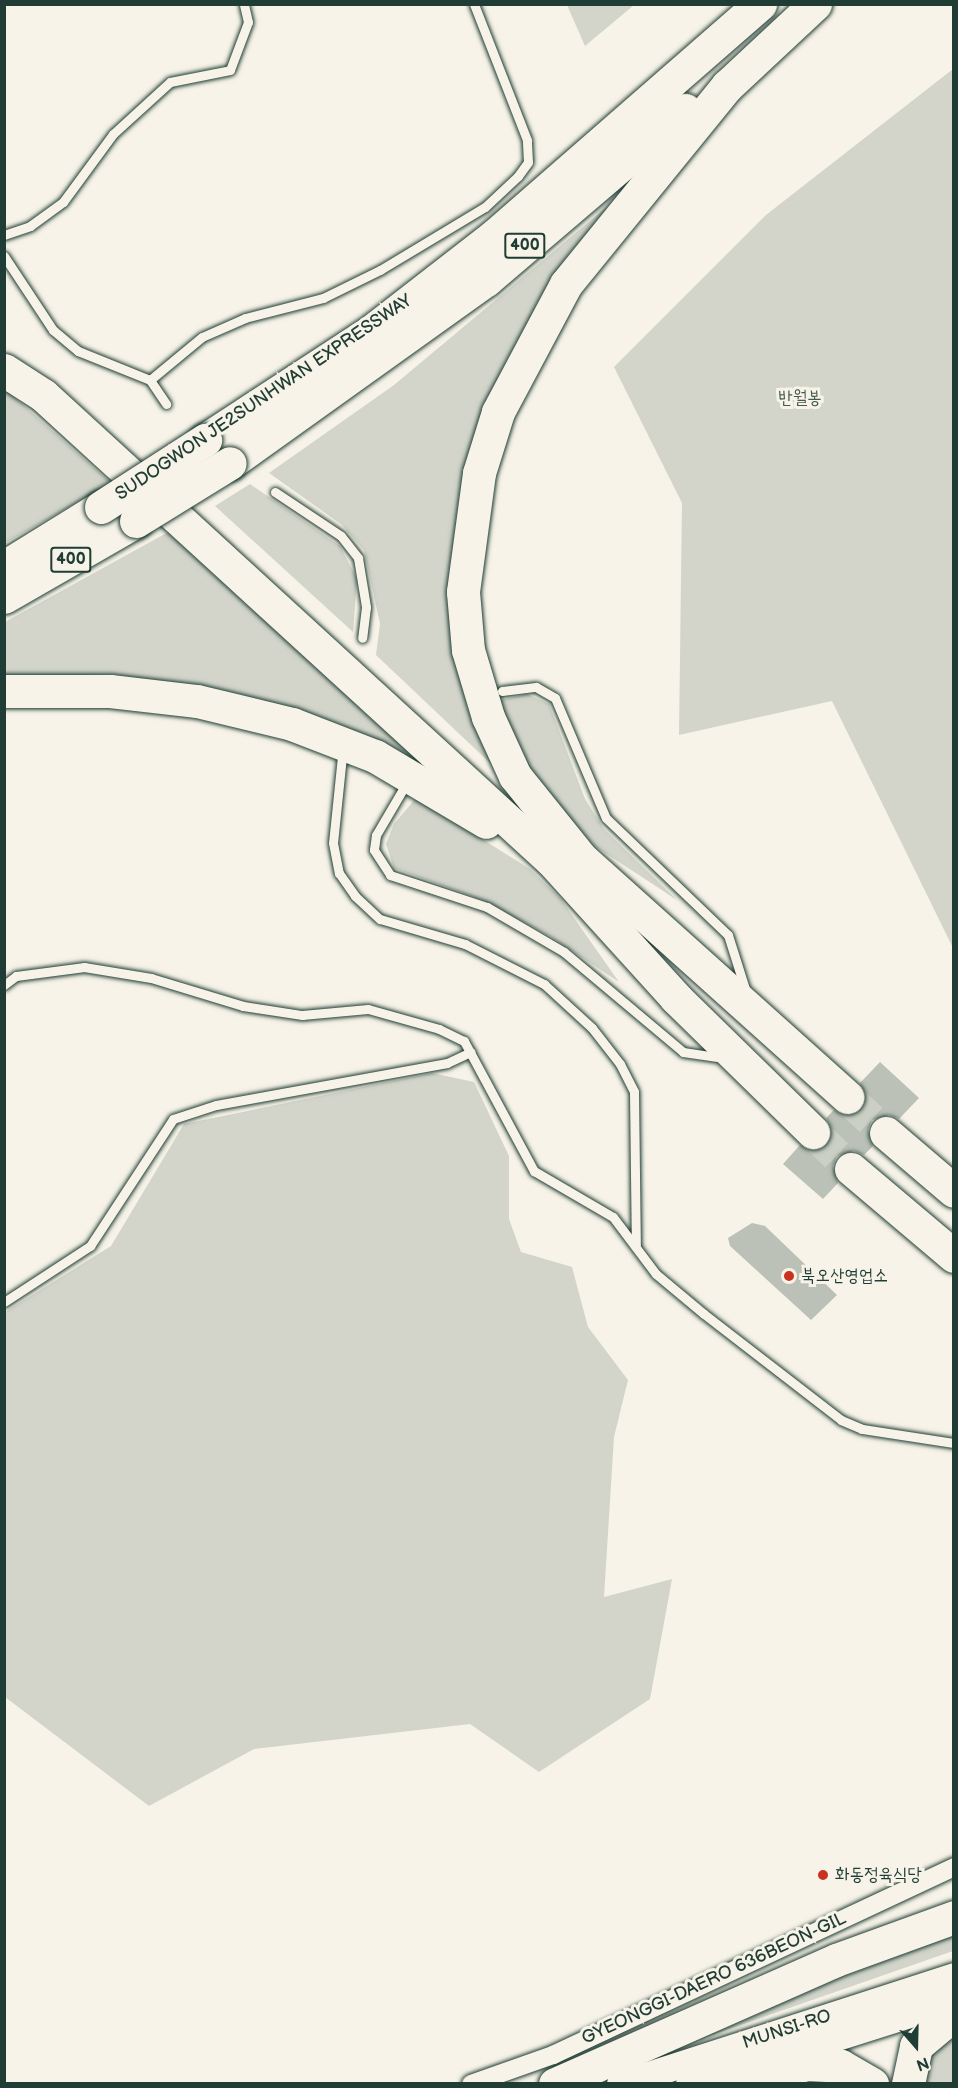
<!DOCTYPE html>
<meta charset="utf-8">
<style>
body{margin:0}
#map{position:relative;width:958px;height:2088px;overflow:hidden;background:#f7f3e8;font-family:"Balsamiq Sans","Poor Story",sans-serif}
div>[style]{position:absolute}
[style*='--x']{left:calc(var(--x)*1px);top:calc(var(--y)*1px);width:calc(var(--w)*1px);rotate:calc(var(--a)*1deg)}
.green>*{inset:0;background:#d3d5ca}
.building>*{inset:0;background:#bbc1b6}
.highway-tunnel>*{height:33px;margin-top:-16.5px;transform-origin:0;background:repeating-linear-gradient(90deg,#cccfc4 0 33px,transparent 0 49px)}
.roads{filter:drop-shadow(0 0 2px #1f3d34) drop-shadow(0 0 2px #1f3d34)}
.lane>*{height:9px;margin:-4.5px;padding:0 4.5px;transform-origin:4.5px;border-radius:4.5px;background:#f7f3e8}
.street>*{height:18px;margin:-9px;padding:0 9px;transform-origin:9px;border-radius:9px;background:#f7f3e8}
.secondary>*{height:27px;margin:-13.5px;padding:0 13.5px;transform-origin:13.5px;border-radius:13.5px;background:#f7f3e8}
.highway>*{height:33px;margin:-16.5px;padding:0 16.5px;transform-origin:16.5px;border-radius:16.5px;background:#f7f3e8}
.bridges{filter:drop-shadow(0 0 2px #1f3d34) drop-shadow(0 0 2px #1f3d34)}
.highway-bridge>*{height:33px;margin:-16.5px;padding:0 16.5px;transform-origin:16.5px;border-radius:16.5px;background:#f7f3e8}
.dots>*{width:16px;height:16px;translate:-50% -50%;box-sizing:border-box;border:3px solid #f7f3e8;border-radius:50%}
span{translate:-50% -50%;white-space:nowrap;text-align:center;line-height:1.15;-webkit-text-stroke:6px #f7f3e8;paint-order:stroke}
.shield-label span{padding:2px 4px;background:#f7f3e8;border:2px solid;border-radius:4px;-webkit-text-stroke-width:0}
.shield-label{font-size:16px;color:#1f3d34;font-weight:700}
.street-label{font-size:18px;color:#1f3d34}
.park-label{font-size:18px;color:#435b52}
.poi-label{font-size:18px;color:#1f3d34}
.left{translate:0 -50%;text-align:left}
.frame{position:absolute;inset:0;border:6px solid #1f3d34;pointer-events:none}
.north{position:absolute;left:886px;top:2016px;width:60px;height:60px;-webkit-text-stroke:4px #f7f3e8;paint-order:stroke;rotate:160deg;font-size:16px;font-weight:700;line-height:24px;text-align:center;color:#1f3d34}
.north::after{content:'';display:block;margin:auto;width:21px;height:27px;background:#1f3d34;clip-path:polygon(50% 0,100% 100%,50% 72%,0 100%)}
</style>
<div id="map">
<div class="green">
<i style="clip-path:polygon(567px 5px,634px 5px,585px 46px)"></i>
<i style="clip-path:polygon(953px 69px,953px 948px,832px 701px,679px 735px,682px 503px,614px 367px,766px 215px)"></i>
<i style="clip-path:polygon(609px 205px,567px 262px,455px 573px,507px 779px,376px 655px,380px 624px,364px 550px,341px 524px,269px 473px,394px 385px)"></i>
<i style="clip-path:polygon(4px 388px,111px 483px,5px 543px,4px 543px)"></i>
<i style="clip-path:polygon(250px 484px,340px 546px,357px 579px,353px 632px,215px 506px)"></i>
<i style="clip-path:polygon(172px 530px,442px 778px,333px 726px,243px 695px,111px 674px,5px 678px,5px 622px)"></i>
<i style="clip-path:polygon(527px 694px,549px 704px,585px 799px,604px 829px,677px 900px,593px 845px,528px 770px,498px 701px)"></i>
<i style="clip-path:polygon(416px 798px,530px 869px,560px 898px,619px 982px,550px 936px,480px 899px,394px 868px,386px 844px,394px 824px)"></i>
<i style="clip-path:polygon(432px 1073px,474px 1082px,509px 1156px,509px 1219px,521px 1252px,572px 1267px,588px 1327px,628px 1380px,614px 1437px,604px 1597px,672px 1579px,650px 1699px,539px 1772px,470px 1724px,254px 1749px,149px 1806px,5px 1697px,5px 1312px,111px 1246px,184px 1124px)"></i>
<i style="clip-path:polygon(953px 1930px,953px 1951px,669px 2050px,745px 2012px)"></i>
<i style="clip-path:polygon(953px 2033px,953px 2083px,922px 2083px,925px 2061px)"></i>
</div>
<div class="building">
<i style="clip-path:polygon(880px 1062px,919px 1098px,899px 1119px,889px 1115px,872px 1120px,868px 1130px,873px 1146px,864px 1155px,854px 1151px,837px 1156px,833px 1166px,838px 1183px,823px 1199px,783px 1164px,800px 1145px,817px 1150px,827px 1145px,831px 1128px,826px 1118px,834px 1110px,844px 1115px,861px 1110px,865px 1100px,860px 1083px)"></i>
<i style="clip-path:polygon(752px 1223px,765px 1226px,837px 1295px,811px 1320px,730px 1246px,728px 1238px)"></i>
</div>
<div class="highway-tunnel">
<i style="--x:847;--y:1097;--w:53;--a:42.7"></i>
<i style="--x:813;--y:1132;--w:53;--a:44.2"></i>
</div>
<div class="roads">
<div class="lane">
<i style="--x:4;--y:235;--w:28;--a:-19"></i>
<i style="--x:30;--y:226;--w:41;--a:-36"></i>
<i style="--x:63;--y:202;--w:84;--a:-53.7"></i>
<i style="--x:113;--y:134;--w:77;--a:-42.4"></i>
<i style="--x:170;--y:82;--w:61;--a:-11.3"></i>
<i style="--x:230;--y:70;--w:51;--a:-69.4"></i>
<i style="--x:248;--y:22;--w:18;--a:-103"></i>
<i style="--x:4;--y:256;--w:89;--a:56.5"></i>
<i style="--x:53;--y:330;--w:33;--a:40"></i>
<i style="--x:78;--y:351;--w:78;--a:21.9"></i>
<i style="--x:150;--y:380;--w:29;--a:56"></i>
<i style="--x:150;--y:380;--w:67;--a:-39.6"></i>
<i style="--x:202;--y:337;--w:47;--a:-23.8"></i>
<i style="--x:245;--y:318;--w:81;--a:-14.4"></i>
<i style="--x:323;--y:298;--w:64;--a:-26.2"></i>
<i style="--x:380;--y:270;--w:122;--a:-31"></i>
<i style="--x:485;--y:207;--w:45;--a:-43.2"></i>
<i style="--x:518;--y:176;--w:17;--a:-54"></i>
<i style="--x:528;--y:162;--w:22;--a:-93"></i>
<i style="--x:527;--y:140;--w:146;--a:-111.3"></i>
<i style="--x:275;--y:492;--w:79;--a:33.7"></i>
<i style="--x:341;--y:536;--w:28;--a:52"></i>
<i style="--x:358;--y:558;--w:50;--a:80.7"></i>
<i style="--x:366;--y:607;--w:31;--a:97"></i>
<i style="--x:502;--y:691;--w:34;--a:-7"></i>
<i style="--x:536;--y:687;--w:22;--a:30"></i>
<i style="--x:555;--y:698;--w:130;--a:67"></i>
<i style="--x:606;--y:818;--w:169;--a:43.8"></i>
<i style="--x:728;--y:935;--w:60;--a:72.5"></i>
<i style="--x:342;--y:756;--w:87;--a:95.9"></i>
<i style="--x:333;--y:843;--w:31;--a:79"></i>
<i style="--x:339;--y:873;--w:28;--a:55"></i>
<i style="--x:355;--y:896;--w:34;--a:43"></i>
<i style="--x:380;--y:919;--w:89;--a:16.4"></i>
<i style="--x:465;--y:944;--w:89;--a:26.9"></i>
<i style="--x:544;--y:984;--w:65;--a:42.5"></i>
<i style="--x:592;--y:1028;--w:46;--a:52.1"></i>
<i style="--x:620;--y:1064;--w:31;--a:63"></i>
<i style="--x:634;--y:1092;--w:155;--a:89.3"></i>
<i style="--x:403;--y:789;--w:53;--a:120.4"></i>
<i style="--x:376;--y:835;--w:15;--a:98"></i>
<i style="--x:374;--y:850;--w:30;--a:57"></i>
<i style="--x:390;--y:875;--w:102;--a:18.3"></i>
<i style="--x:487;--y:907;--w:89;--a:30.3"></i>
<i style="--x:564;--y:952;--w:155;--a:40"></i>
<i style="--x:683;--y:1052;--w:40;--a:8.5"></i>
<i style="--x:4;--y:985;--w:15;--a:-37"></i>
<i style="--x:16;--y:976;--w:69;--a:-7.5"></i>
<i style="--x:84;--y:967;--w:68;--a:9.3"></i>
<i style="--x:151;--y:978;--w:96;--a:16.9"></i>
<i style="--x:243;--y:1006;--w:60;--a:8.7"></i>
<i style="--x:302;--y:1015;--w:66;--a:-5.2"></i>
<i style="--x:368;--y:1009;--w:74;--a:15.7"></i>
<i style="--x:439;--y:1029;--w:28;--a:26"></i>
<i style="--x:464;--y:1041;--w:148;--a:61.7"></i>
<i style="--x:534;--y:1171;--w:91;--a:30.2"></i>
<i style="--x:613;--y:1217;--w:71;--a:53"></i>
<i style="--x:656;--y:1274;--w:62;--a:39.8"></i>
<i style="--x:704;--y:1314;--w:173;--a:37.7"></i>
<i style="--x:841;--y:1420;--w:23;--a:23"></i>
<i style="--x:862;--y:1429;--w:93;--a:8.7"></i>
<i style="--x:4;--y:1302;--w:103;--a:-33.1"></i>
<i style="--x:90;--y:1246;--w:152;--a:-56.8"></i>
<i style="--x:173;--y:1119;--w:45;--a:-18"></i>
<i style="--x:216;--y:1105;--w:235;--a:-10.3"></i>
<i style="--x:447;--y:1063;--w:26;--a:-25"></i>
</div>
<div class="street">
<i style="--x:471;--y:2084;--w:87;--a:-19.5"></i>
<i style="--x:553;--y:2055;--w:443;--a:-25.1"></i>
</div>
<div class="secondary">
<i style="--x:620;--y:2084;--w:351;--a:-17.9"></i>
<i style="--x:689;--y:2084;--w:278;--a:-17.6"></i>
</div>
<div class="highway">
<i style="--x:815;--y:4;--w:120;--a:137"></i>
<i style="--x:727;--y:86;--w:255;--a:129.1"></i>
<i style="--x:566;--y:284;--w:145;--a:118"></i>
<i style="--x:498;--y:412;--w:64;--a:107.3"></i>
<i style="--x:479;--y:473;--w:120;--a:97.7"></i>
<i style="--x:463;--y:592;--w:58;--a:85.1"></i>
<i style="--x:468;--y:650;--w:70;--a:73.4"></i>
<i style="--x:488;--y:717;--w:65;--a:65.4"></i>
<i style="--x:515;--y:776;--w:105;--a:51.2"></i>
<i style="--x:581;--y:858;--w:358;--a:41.9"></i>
<i style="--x:4;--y:370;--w:46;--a:32.7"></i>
<i style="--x:43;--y:395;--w:689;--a:42.47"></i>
<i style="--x:551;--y:860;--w:186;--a:47.8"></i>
<i style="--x:676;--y:998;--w:192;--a:44.4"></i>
<i style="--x:205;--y:440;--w:201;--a:-33.2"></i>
<i style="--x:373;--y:330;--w:155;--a:-37.9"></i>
<i style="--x:495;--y:235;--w:352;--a:-41.1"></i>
<i style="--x:230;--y:463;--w:315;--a:-35.6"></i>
<i style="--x:486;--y:280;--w:262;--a:-40.5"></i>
<i style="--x:4;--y:567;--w:114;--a:-31.7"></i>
<i style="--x:4;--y:597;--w:152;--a:-29.9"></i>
<i style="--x:4;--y:691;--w:106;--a:0"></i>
<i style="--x:110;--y:691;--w:88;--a:6.6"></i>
<i style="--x:197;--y:701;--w:98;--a:13.6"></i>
<i style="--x:292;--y:724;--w:89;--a:21.1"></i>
<i style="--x:375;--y:756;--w:129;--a:30.7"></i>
<i style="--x:886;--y:1133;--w:89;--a:40.5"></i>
<i style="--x:851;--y:1169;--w:135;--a:40.2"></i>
<i style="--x:555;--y:2084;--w:307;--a:-23.8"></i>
<i style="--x:836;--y:1960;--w:126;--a:-20"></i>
<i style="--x:735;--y:2084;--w:75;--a:-15.5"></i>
<i style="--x:807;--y:2064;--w:34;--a:3"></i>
<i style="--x:841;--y:2066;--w:36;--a:30"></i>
<i style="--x:908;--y:2084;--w:39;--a:-78"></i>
<i style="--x:916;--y:2046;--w:50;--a:-40.1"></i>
</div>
</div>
<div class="bridges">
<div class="highway-bridge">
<i style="--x:101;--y:507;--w:124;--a:-32.8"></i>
<i style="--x:136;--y:521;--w:110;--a:-31.7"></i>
</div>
</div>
<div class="dots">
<i style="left:789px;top:1276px;background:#c8321e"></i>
<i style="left:823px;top:1875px;background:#c8321e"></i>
</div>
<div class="shield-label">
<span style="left:525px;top:246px">400</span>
<span style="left:71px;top:560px">400</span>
</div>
<div class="street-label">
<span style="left:264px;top:398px;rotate:-34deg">SUDOGWON JE2SUNHWAN EXPRESSWAY</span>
<span style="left:714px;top:1979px;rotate:-25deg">GYEONGGI-DAERO 636BEON-GIL</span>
<span style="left:787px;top:2030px;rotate:-18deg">MUNSI-RO</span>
</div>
<div class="park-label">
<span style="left:800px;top:398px">반월봉</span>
</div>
<div class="poi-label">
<span class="left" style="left:801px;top:1276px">북오산영업소</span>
<span class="left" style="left:835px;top:1875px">화동정육식당</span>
</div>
<div class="frame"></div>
<div class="north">N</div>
</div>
